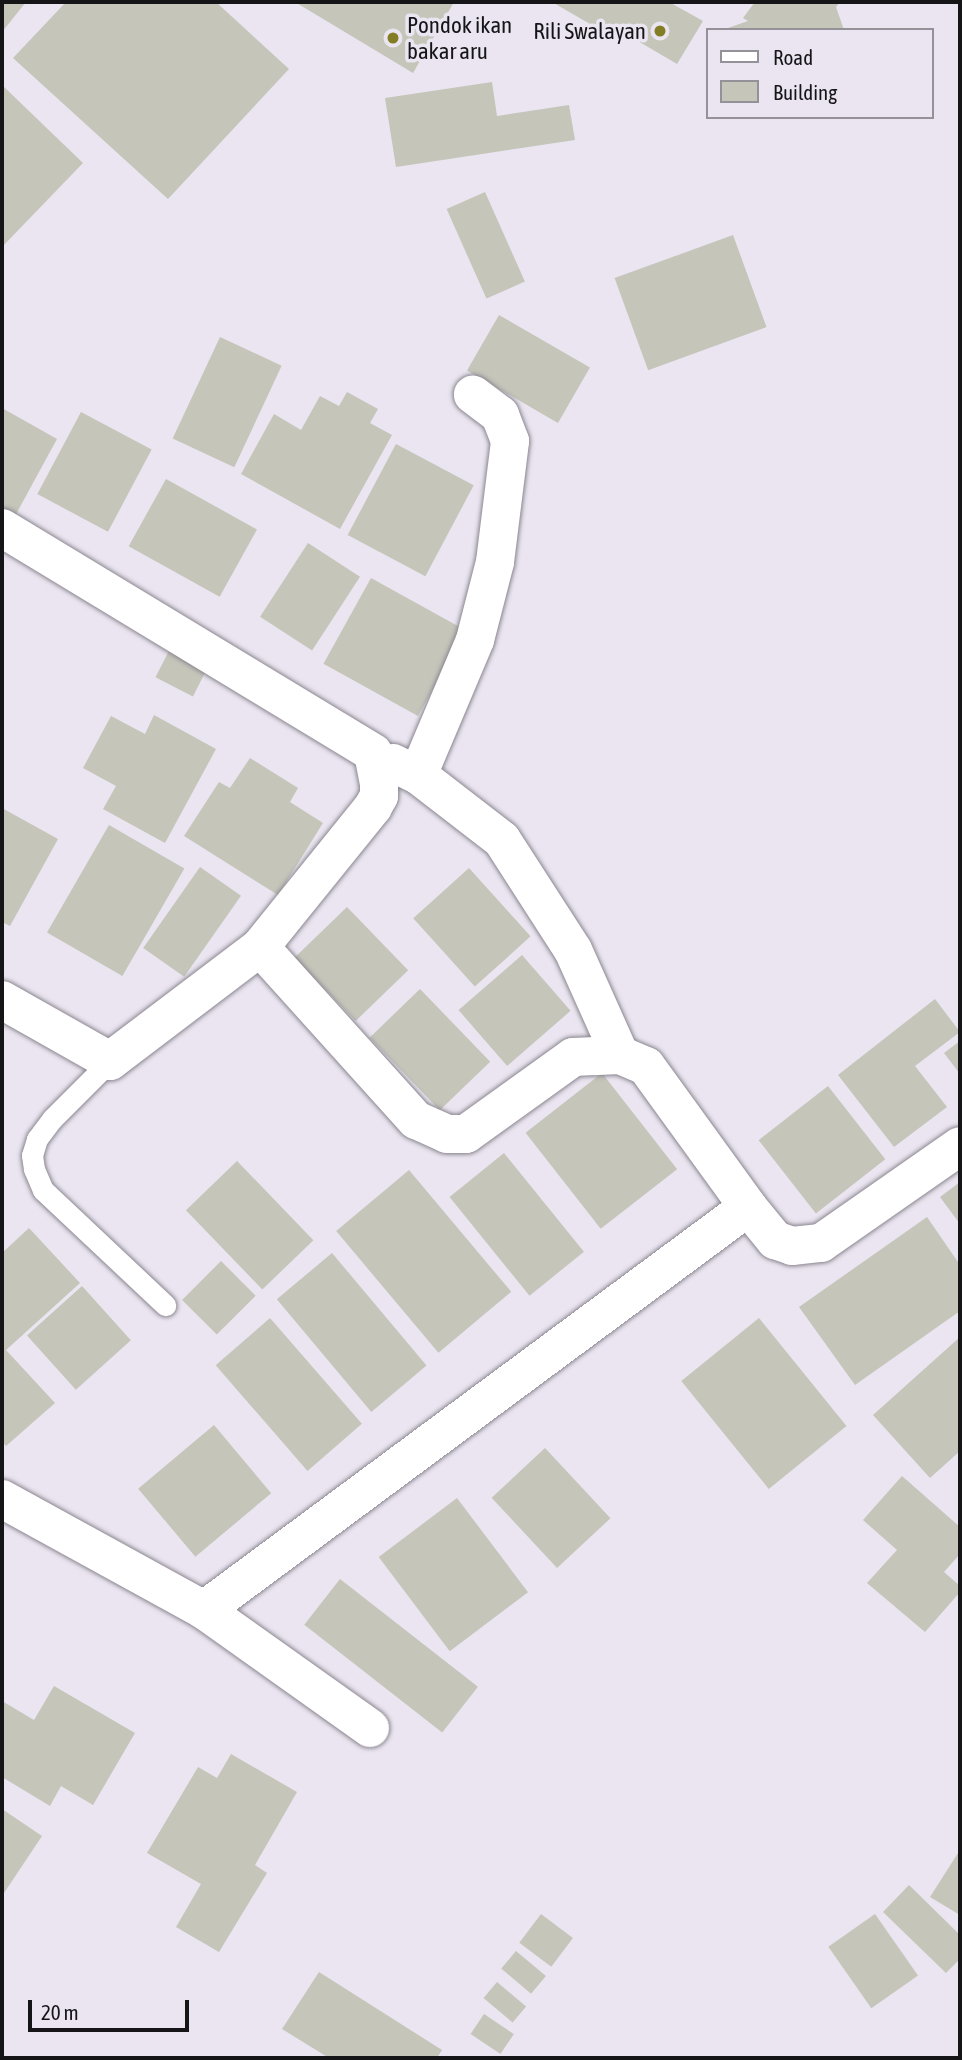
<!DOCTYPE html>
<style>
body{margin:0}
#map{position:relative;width:962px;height:2060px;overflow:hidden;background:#eae5f0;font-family:"Asap Condensed",sans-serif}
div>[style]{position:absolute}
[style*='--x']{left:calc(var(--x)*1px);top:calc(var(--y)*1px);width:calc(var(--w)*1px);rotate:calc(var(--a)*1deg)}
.building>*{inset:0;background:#c5c5ba;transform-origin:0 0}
.roads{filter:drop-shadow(0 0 2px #8b8690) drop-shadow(0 0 2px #8b8690)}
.service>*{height:21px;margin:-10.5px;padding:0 10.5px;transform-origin:10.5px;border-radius:10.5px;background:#fff}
.minor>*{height:38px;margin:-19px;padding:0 19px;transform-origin:19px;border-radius:19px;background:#fff}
.dots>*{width:19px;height:19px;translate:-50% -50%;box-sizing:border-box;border:4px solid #eae5f0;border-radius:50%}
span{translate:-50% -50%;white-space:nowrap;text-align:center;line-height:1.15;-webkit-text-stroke:7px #eae5f0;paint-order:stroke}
.poi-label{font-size:23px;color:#151417}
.left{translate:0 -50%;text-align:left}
.right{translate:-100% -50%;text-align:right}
.frame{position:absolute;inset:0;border:4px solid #151417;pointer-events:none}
.legend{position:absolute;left:706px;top:28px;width:228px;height:91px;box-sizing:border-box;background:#eae5f0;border:2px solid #959199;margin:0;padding:9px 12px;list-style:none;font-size:21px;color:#151417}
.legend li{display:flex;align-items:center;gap:14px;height:35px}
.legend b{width:35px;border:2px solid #959199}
.scale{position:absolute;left:28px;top:2000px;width:161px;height:32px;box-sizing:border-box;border:4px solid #151417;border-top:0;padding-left:9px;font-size:21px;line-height:24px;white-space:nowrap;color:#151417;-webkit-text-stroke:5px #eae5f0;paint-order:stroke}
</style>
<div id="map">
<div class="building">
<i style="clip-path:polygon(2px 2px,26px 2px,2px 32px)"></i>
<i style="clip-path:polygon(66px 2px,216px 2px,289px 69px,168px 199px,13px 58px)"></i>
<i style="clip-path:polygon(295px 2px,454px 2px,413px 73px)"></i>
<i style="clip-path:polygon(552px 2px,669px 2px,703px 21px,677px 64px,614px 27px,609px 35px)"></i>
<i style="clip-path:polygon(755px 2px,840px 2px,836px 7px,844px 30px,722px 30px,748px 21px,743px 18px)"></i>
<i style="clip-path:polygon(492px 82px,497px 116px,569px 105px,575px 140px,396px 167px,385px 98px)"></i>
<i style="clip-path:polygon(2px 85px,83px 163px,2px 247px)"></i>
<i style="left:485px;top:192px;width:98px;height:42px;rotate:66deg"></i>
<i style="left:733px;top:235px;width:98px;height:126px;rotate:70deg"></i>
<i style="left:499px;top:315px;width:105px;height:64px;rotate:30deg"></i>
<i style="left:220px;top:337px;width:68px;height:112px;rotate:25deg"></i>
<i style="clip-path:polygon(347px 392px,378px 409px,370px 423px,392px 435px,340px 529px,241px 474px,274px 414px,301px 430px,320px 396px,339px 406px)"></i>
<i style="clip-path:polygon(2px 408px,57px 439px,15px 516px,2px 509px)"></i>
<i style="left:81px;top:412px;width:80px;height:93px;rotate:28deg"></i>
<i style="left:396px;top:444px;width:88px;height:103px;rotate:28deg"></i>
<i style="left:166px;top:479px;width:104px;height:77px;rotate:29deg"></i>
<i style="left:308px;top:543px;width:62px;height:88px;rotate:33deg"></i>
<i style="left:371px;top:578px;width:108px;height:98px;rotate:29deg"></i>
<i style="left:175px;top:639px;width:42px;height:43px;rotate:27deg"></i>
<i style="clip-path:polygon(154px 715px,216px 749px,165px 843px,103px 809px,116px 786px,83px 768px,111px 716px,145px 734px)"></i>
<i style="clip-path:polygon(250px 758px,298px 788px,290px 802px,323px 823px,278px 895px,184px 836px,219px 782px,230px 788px)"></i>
<i style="clip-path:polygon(2px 808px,58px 839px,10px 926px,2px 922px)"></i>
<i style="left:109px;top:825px;width:87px;height:124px;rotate:30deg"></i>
<i style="left:200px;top:867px;width:50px;height:99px;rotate:35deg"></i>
<i style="left:469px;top:868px;width:92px;height:75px;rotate:48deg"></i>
<i style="left:347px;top:907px;width:88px;height:73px;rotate:46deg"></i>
<i style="left:522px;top:955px;width:74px;height:84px;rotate:49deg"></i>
<i style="left:420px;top:989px;width:101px;height:70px;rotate:46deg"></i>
<i style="clip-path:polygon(935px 999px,960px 1032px,915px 1066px,947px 1107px,894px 1147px,838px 1075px)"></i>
<i style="clip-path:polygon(960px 1041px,960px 1074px,944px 1053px)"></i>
<i style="left:602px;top:1073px;width:122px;height:97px;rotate:52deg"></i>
<i style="left:828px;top:1086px;width:93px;height:88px;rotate:52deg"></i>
<i style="left:504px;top:1153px;width:127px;height:70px;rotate:51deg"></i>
<i style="left:237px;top:1161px;width:110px;height:71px;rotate:46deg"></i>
<i style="left:409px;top:1170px;width:159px;height:95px;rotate:50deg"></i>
<i style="clip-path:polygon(960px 1182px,960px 1224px,940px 1197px)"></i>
<i style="clip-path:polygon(927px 1217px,960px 1265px,960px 1311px,855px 1385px,799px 1307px)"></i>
<i style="clip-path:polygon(29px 1228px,80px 1283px,6px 1350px,55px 1403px,6px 1446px,2px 1441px,2px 1253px)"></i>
<i style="left:332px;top:1253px;width:147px;height:72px;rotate:50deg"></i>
<i style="left:221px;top:1261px;width:49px;height:55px;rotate:45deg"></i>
<i style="left:82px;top:1286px;width:73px;height:74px;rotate:48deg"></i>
<i style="left:270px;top:1318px;width:140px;height:72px;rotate:49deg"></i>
<i style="left:759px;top:1318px;width:139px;height:100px;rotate:51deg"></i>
<i style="clip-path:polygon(960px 1337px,960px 1451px,930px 1478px,873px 1415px)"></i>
<i style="left:214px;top:1425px;width:89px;height:99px;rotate:50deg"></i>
<i style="left:545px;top:1448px;width:96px;height:73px;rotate:47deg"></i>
<i style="clip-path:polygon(902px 1476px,960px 1527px,960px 1554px,944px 1572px,960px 1586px,960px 1592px,925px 1632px,867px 1583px,897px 1550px,863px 1520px)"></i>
<i style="left:457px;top:1498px;width:118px;height:98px;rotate:53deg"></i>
<i style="left:340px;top:1579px;width:175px;height:58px;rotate:38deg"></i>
<i style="clip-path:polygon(54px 1686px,135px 1733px,93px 1805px,61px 1786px,50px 1806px,2px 1777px,2px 1701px,34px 1720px)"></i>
<i style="clip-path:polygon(231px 1754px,297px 1792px,255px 1865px,267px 1873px,219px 1952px,176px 1927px,201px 1884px,147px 1853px,198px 1767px,217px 1778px)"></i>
<i style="clip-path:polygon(2px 1809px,42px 1836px,2px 1896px)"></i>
<i style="clip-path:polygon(960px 1850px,960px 1915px,930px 1897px)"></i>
<i style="clip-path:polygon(909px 1885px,960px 1935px,960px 1959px,946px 1973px,883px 1912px)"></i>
<i style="left:541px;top:1914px;width:40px;height:36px;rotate:37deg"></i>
<i style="left:875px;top:1914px;width:75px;height:57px;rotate:55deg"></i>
<i style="left:516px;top:1951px;width:39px;height:23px;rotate:40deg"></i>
<i style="clip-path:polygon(319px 1972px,442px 2050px,437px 2058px,329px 2058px,282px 2029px)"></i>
<i style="left:497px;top:1982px;width:38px;height:21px;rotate:40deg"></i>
<i style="left:484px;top:2014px;width:36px;height:24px;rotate:34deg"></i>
</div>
<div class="roads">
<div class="service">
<i style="--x:110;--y:1061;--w:82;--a:135"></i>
<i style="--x:52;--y:1119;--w:25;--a:127"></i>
<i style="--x:37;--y:1139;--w:17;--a:107"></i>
<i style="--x:32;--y:1155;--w:14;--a:82"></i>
<i style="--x:34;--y:1169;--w:23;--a:67"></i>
<i style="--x:43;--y:1190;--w:168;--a:43.3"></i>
</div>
<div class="minor">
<i style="--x:2;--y:528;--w:434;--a:31.2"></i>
<i style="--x:373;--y:753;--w:31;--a:79"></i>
<i style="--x:379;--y:783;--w:13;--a:90"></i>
<i style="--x:379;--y:796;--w:13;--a:119"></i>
<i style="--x:373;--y:807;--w:180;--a:128.9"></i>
<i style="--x:393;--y:763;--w:28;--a:26"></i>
<i style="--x:418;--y:775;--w:106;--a:37.7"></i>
<i style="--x:502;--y:840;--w:131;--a:57.2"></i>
<i style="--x:573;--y:950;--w:115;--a:65.9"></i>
<i style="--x:418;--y:775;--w:147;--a:-67.1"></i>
<i style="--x:475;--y:640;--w:81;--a:-75.6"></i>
<i style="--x:495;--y:562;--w:122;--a:-82.9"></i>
<i style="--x:510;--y:441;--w:28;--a:-111"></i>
<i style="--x:500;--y:415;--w:34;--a:-143"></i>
<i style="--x:2;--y:1000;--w:124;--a:29.5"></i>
<i style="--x:110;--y:1061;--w:188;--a:-37.2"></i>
<i style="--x:260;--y:947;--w:233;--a:48"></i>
<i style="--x:416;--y:1120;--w:34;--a:24"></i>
<i style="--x:447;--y:1134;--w:19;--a:0"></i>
<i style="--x:466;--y:1134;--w:132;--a:-35.7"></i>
<i style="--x:573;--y:1057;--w:47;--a:-2.4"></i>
<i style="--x:620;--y:1055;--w:28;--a:23"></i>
<i style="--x:646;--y:1066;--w:174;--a:54.1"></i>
<i style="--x:748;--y:1207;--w:43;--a:50.7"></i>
<i style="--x:775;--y:1240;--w:18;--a:19"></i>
<i style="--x:792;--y:1246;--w:29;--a:-6"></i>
<i style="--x:821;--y:1243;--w:169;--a:-34.9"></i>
<i style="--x:2;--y:1499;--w:230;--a:28.8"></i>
<i style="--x:370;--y:1728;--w:204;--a:-144.6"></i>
<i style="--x:204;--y:1610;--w:677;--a:-36.53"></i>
</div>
</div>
<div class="dots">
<i style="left:660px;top:31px;background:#837e25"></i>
<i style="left:393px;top:38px;background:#837e25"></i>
</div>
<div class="poi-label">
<span class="left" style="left:407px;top:38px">Pondok ikan<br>bakar aru</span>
<span class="right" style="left:646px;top:31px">Rili Swalayan</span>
</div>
<div class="frame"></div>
<ul class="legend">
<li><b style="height:9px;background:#fff"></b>Road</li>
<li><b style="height:19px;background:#c5c5ba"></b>Building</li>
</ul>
<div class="scale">20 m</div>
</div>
